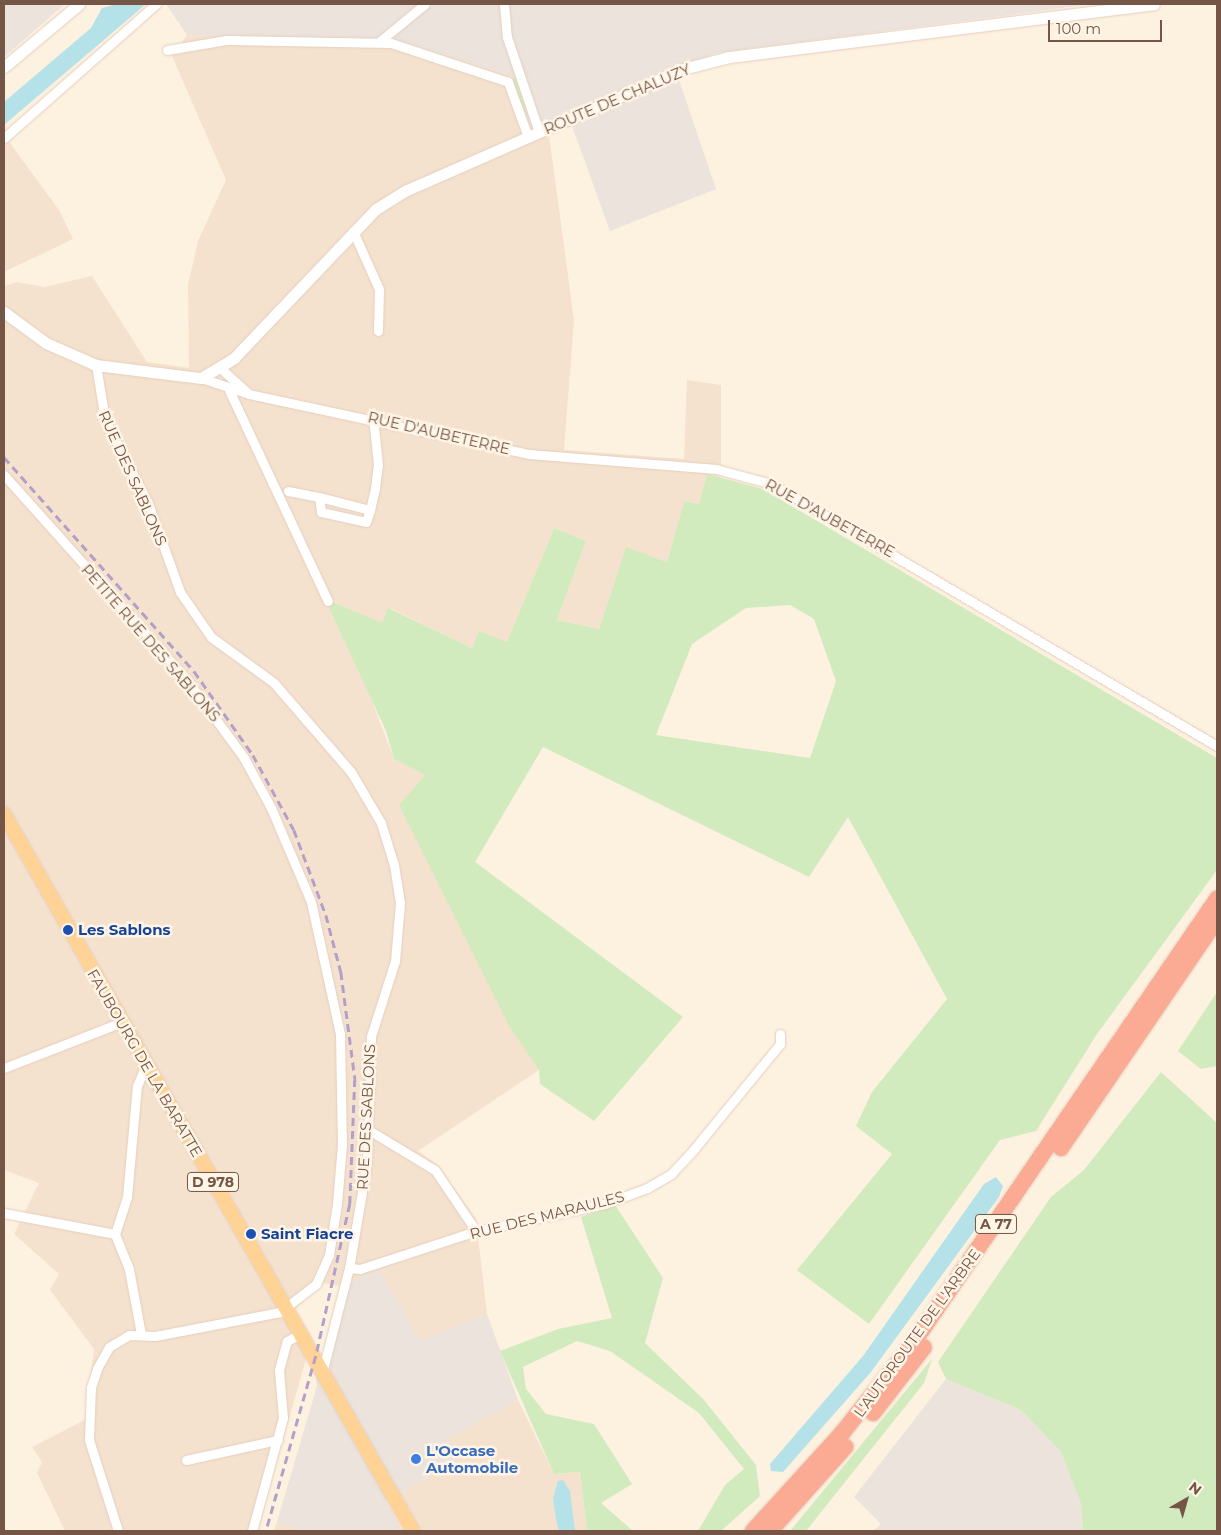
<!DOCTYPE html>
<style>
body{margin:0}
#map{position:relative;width:1221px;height:1535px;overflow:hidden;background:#fdf1e0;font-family:Montserrat,sans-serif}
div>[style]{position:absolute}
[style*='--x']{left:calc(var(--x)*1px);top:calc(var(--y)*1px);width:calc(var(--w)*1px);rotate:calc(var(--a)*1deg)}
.residential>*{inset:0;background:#f5e2ce}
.industrial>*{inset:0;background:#ebe3dc}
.green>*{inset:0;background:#d2ebbe}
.water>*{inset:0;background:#b4e2e8}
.roads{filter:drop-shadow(0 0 1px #e4cebe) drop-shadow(0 0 1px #e4cebe)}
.minor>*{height:9px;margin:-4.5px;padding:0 4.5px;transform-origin:4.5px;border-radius:4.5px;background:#fff}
.tertiary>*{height:11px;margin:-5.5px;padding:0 5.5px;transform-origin:5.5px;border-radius:5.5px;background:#fff}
.primary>*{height:14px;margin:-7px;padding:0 7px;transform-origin:7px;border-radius:7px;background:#ffd395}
.motorway>*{height:16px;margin:-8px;padding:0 8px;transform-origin:8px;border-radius:8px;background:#fbaa93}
.rail>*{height:2.5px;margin-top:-1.25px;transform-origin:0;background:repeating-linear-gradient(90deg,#b39fc7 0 8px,transparent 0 13px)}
.dots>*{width:14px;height:14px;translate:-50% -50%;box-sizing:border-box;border:2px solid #fff5e7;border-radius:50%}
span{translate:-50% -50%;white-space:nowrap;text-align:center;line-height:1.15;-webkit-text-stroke:5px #fff5e7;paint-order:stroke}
.shield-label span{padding:1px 4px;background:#fff5e7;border:1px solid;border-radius:4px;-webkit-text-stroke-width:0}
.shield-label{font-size:14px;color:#755546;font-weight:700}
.street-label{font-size:15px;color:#755546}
.transit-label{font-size:15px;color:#164399;font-weight:700}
.left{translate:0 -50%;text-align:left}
.shop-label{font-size:15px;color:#366cbe;font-weight:700}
.frame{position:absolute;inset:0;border:5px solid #755546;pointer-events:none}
.north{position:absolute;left:1161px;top:1475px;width:50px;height:50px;-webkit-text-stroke:4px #fff5e7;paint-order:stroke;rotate:38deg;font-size:14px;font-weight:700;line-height:20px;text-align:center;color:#755546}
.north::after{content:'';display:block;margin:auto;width:18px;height:22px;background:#755546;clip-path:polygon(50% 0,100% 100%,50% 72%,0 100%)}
.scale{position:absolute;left:1048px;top:20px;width:114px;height:22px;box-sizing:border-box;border:2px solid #755546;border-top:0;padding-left:6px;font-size:15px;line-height:18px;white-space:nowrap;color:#755546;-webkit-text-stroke:4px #fff5e7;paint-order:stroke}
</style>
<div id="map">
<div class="residential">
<i style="clip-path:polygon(187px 35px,401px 41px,512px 76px,534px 141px,549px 135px,574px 320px,564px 450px,684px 459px,687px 380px,721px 385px,721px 477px,707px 474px,699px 504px,684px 501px,667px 562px,626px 548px,599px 629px,557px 620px,586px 541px,554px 528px,507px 642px,472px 648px,389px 608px,382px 624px,334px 602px,394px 759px,425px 775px,539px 1070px,418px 1151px,438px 1165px,476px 1219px,487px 1314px,420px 1341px,341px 1286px,323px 1283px,295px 1309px,312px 1338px,257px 1531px,65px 1531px,37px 1473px,42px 1462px,32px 1447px,85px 1420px,94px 1349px,50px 1290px,59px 1274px,14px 1234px,39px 1183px,4px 1170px,4px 286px,17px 282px,44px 287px,92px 276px,147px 362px,189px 368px,188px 285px,198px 241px,226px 180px,172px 56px)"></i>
<i style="clip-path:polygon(4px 135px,59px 210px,73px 239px,4px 272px)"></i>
<i style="clip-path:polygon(518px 1400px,554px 1474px,580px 1472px,587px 1531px,421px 1531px,400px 1493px,459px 1460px,447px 1439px)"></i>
<i style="clip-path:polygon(277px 1522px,301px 1531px,274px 1531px)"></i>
</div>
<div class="industrial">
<i style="clip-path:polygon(4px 4px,65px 4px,4px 57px)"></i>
<i style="clip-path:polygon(166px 4px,1092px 4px,717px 53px,675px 68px,716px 189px,610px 231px,572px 126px,534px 141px,512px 76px,401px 41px,187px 35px)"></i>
<i style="clip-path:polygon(379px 1269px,420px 1341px,487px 1314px,518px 1400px,447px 1439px,459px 1460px,386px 1501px,403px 1531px,301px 1531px,277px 1522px,317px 1386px,315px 1371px,330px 1337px,341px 1286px)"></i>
<i style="clip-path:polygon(946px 1379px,1021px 1410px,1061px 1452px,1081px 1504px,1083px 1531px,873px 1531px,881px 1524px,854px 1497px)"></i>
</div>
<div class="green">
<i style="clip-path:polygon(516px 77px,529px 118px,509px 79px)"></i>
<i style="clip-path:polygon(evenodd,707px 474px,763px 489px,1217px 758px,1217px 870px,1097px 1034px,1036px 1131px,1000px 1140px,869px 1324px,797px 1270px,892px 1154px,856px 1126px,872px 1092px,947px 999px,848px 817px,809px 877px,543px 747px,475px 862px,683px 1017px,594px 1121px,540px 1084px,539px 1070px,509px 1026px,399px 805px,425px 775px,394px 759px,386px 731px,329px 608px,333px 602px,382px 623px,388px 608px,472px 648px,479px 631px,507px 642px,554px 528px,586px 541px,557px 620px,599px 629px,626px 547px,667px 562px,684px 501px,699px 504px,707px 474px,790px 605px,814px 619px,836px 681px,810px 758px,656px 735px,692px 644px,746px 608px,790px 605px)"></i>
<i style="clip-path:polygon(1217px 992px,1217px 1066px,1201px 1069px,1178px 1051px)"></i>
<i style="clip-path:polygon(1161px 1072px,1217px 1123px,1217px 1531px,1083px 1531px,1081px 1504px,1061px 1452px,1021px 1410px,946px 1379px,938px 1362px,1051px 1197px,1084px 1170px)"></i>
<i style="clip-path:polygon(615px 1205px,663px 1278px,645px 1343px,704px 1400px,756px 1465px,760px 1496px,721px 1531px,698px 1531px,725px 1485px,744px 1469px,699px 1413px,610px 1351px,577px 1341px,523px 1367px,526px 1389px,546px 1414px,594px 1424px,632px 1484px,601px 1503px,633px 1531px,587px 1531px,580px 1472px,554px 1474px,500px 1351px,558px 1329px,612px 1318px,581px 1217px)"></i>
<i style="clip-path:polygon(932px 1359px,924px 1383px,806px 1531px,790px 1531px)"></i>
</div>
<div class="water">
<i style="clip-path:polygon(117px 4px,146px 4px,4px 125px,4px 102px,91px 28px,102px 8px)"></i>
<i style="clip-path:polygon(996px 1177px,1003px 1186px,999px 1197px,871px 1372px,783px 1472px,771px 1471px,770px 1464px,863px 1356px,984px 1184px)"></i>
<i style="clip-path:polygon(563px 1480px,570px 1491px,575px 1531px,559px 1531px,556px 1520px,553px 1498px,558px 1481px)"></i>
</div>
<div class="roads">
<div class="minor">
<i style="--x:504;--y:4;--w:33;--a:85"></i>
<i style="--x:507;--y:37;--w:100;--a:71.4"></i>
<i style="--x:380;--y:41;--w:58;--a:-39.4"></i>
<i style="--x:167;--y:50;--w:60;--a:-9.6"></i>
<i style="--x:226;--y:40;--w:165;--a:1"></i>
<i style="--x:391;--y:43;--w:123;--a:18.4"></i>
<i style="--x:508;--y:82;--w:59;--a:70"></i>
<i style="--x:4;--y:138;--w:203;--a:-41.4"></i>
<i style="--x:353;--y:231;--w:64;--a:65.9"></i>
<i style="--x:379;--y:289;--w:42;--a:91.4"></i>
<i style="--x:96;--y:365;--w:56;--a:80.7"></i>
<i style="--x:105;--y:420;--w:93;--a:62.6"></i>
<i style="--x:148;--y:503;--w:95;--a:70.2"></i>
<i style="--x:180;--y:592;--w:55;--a:55.4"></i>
<i style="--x:211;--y:637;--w:78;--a:36.1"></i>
<i style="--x:274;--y:683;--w:118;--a:49.1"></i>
<i style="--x:351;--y:772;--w:59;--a:59.5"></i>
<i style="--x:381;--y:823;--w:44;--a:72.8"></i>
<i style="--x:394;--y:865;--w:38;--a:81"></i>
<i style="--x:400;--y:903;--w:58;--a:94.9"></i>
<i style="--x:395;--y:961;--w:79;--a:107.7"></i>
<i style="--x:371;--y:1036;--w:126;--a:91.8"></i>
<i style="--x:367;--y:1162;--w:108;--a:99.6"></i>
<i style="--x:349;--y:1268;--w:104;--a:104.4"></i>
<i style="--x:201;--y:378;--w:51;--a:18.4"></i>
<i style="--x:249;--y:394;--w:39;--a:-138"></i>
<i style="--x:229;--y:390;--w:233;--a:64.9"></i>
<i style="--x:249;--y:394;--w:286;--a:12.1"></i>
<i style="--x:529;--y:454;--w:188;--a:4.6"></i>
<i style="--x:716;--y:469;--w:58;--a:15"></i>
<i style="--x:772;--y:484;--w:516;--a:30.49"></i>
<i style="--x:4;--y:475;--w:275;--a:48.2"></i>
<i style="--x:187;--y:680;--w:97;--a:53.8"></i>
<i style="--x:244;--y:758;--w:57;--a:61.6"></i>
<i style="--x:271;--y:808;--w:102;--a:66.9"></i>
<i style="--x:311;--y:902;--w:135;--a:77.6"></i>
<i style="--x:340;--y:1034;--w:110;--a:89"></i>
<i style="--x:342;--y:1144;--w:60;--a:94.8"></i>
<i style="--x:337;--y:1204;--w:52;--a:98.9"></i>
<i style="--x:329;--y:1255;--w:32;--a:114"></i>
<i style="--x:316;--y:1284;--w:46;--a:142.1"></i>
<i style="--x:280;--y:1312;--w:127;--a:169.1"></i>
<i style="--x:155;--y:1336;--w:26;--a:-178"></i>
<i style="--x:129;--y:1335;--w:23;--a:149"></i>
<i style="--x:109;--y:1347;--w:25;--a:119"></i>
<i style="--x:97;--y:1369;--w:19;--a:108"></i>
<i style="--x:91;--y:1387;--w:53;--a:92.2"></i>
<i style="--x:89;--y:1440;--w:96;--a:72.3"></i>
<i style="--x:288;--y:491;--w:32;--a:11"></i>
<i style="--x:370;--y:510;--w:53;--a:-165.7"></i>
<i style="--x:319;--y:497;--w:15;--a:82"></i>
<i style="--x:321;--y:512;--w:46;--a:12.5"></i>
<i style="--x:366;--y:522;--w:13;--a:-72"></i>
<i style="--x:370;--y:510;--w:23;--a:-77"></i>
<i style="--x:375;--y:488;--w:23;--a:-83"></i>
<i style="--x:378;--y:465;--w:48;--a:-95.9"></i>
<i style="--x:4;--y:1068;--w:127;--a:-21.3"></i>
<i style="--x:367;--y:1129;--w:79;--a:31.1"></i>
<i style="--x:435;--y:1170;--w:73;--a:56.1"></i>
<i style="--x:4;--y:1213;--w:113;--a:10.7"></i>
<i style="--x:349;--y:1268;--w:11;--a:5"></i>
<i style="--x:360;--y:1269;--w:122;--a:-18.1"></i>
<i style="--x:476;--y:1231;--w:131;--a:-11.9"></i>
<i style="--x:604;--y:1204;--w:46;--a:-20.4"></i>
<i style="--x:647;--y:1188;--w:28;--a:-30"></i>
<i style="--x:671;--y:1174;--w:34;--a:-47"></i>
<i style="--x:694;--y:1149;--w:136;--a:-50.7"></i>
<i style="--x:780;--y:1044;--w:10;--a:-90"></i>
<i style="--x:141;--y:1334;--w:66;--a:-100.5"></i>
<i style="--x:129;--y:1269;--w:38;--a:-112"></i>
<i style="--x:115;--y:1234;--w:39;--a:-72"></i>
<i style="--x:127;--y:1197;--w:111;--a:-84.9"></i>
<i style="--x:137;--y:1086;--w:23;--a:-67"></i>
<i style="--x:186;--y:1460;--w:94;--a:-12.3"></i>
<i style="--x:252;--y:1531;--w:117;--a:-74.7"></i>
<i style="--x:283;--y:1418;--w:48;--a:-94.8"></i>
<i style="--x:279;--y:1370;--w:30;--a:-75"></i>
<i style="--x:287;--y:1341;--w:17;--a:-28"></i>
</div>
<div class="tertiary">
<i style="--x:4;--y:67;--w:98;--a:-40"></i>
<i style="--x:4;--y:312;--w:52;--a:36.4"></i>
<i style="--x:46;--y:343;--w:55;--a:23.7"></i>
<i style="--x:96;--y:365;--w:106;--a:7.1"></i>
<i style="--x:201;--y:378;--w:39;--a:-31"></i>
<i style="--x:234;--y:358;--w:206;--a:-46.4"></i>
<i style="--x:376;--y:209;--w:36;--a:-32"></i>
<i style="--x:407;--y:190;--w:301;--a:-23.7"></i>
<i style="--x:683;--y:69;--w:48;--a:-14.6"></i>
<i style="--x:729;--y:57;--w:428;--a:-7.1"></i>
</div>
<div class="primary">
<i style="--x:4;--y:814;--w:825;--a:60.3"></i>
</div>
<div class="motorway">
<i style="--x:1061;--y:1148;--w:277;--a:-55.7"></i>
<i style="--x:873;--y:1413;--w:83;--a:-52.3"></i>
<i style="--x:753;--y:1531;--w:134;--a:-47.7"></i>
<i style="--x:843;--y:1432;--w:110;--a:-51.7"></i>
<i style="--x:911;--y:1346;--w:542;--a:-55.61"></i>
<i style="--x:770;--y:1531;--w:113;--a:-48.2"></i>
</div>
</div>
<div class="rail">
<i style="--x:4;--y:457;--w:286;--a:48.4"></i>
<i style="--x:194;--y:671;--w:103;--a:54.9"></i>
<i style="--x:253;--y:755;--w:85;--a:61.3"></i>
<i style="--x:294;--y:830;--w:91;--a:69.4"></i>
<i style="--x:326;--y:915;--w:59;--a:75.3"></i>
<i style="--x:341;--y:972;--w:108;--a:82.5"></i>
<i style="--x:355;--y:1079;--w:125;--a:92.3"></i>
<i style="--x:350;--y:1204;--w:156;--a:102.6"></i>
<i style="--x:316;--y:1356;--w:182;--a:105.9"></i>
</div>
<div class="dots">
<i style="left:68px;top:930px;background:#1a4fb4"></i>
<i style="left:251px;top:1234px;background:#1a4fb4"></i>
<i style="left:416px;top:1459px;background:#3f7fe0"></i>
</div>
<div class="shield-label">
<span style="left:213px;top:1182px">D 978</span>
<span style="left:996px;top:1224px">A 77</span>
</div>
<div class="street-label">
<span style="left:617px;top:99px;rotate:-23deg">ROUTE DE CHALUZY</span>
<span style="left:439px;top:433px;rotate:13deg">RUE D'AUBETERRE</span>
<span style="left:133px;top:478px;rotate:66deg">RUE DES SABLONS</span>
<span style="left:830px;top:518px;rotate:29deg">RUE D'AUBETERRE</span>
<span style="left:151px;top:643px;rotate:49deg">PETITE RUE DES SABLONS</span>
<span style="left:145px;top:1063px;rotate:60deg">FAUBOURG DE LA BARATTE</span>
<span style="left:366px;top:1117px;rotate:-87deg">RUE DES SABLONS</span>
<span style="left:547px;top:1215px;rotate:-14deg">RUE DES MARAULES</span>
<span style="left:917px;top:1333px;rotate:-54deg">L'AUTOROUTE DE L'ARBRE</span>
</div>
<div class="transit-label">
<span class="left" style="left:78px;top:930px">Les Sablons</span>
<span class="left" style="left:261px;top:1234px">Saint Fiacre</span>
</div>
<div class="shop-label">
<span class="left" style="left:426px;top:1459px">L'Occase<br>Automobile</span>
</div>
<div class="frame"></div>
<div class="north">N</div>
<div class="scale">100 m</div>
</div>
